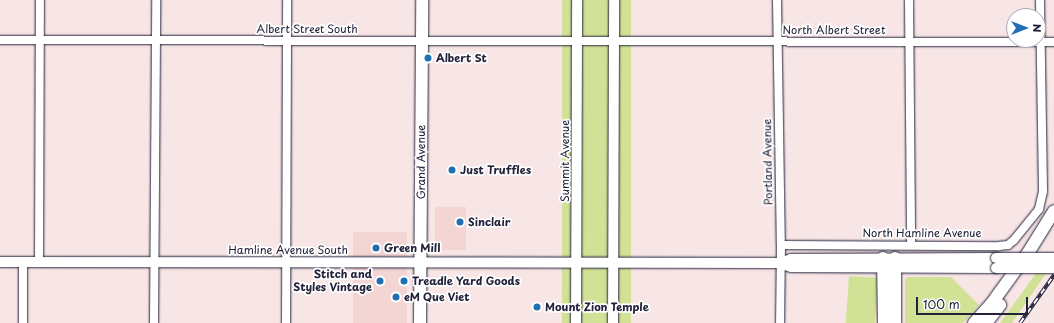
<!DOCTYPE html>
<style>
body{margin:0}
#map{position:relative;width:1054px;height:323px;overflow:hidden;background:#f8e6e6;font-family:"Playpen Sans",sans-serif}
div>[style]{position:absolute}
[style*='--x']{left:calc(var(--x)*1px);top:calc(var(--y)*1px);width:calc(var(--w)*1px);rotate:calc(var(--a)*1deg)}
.built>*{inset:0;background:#f3d5d4;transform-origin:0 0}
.green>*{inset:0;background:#d1e296;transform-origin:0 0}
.roads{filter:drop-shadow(0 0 1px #22223b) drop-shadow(0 0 1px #22223b)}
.minor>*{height:8px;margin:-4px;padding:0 4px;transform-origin:4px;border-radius:4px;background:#fff}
.tertiary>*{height:10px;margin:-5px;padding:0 5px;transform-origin:5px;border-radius:5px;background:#fff}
.secondary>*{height:12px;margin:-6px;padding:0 6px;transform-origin:6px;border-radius:6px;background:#fff}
.rail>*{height:3.5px;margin-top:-1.75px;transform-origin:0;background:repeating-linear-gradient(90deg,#fff 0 6px,#22223b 0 12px);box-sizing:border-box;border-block:1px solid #22223b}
.bridges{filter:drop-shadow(0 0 1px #22223b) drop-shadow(0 0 1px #22223b)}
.tertiary-bridge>*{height:10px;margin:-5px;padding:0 5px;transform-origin:5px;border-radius:5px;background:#fff}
.dots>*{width:11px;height:11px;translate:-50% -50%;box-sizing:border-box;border:2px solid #fff;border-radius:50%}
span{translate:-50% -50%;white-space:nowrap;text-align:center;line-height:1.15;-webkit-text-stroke:3.5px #fff;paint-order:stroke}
.street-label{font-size:11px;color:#22223b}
.poi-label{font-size:11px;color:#22223b;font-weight:700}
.left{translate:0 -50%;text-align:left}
.right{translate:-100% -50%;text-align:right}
.north{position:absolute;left:1006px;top:8px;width:40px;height:40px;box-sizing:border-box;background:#fff;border:1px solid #a7a7b1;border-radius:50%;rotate:90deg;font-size:11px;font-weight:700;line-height:16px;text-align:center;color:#22223b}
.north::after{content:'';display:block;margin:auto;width:14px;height:18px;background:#1f6fb2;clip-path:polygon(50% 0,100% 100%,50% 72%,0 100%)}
.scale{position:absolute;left:916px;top:297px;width:112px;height:18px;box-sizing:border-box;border:2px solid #22223b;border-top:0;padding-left:5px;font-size:12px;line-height:14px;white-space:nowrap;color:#22223b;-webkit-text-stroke:3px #fff;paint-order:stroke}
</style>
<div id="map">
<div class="built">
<i style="left:435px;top:207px;width:31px;height:43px"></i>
<i style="left:407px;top:232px;width:91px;height:54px;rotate:90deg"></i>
</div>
<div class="green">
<i style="left:562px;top:0;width:69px;height:323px"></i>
<i style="clip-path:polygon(1037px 272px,1047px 272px,1012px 323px,1000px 323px)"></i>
<i style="left:849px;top:276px;width:29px;height:47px;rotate:4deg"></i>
<i style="clip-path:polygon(908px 277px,951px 277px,979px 305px,963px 323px,905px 323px,905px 279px)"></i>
</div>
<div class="roads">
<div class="minor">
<i style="--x:777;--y:0;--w:245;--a:89.1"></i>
<i style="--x:781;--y:245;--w:78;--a:90.7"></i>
<i style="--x:909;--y:0;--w:245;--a:89.5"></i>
<i style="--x:0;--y:40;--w:1054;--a:0.11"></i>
<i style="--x:781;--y:245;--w:218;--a:0.3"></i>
<i style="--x:999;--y:246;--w:9;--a:-6"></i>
<i style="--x:1008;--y:245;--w:8;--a:-40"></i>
<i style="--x:1014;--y:240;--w:40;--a:-51"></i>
<i style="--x:1039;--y:209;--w:18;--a:-77"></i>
<i style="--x:1043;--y:191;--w:191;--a:-90.9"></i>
<i style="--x:39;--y:262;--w:262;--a:-89.8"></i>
<i style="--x:23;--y:323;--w:61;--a:-90"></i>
<i style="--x:154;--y:323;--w:323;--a:-89.6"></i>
<i style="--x:286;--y:323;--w:323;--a:-89.8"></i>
</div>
<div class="tertiary">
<i style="--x:0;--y:262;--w:780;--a:0.07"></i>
<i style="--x:780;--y:263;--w:12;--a:20"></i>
<i style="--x:791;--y:267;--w:205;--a:0.3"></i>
<i style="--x:780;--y:263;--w:12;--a:-20"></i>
<i style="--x:791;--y:259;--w:205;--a:-0.3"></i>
<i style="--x:576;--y:323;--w:323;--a:-89.8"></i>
<i style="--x:613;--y:323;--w:323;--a:-89.8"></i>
</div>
<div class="secondary">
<i style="--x:883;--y:258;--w:65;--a:89.1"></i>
<i style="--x:420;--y:323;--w:323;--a:-89.6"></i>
<i style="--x:895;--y:323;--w:65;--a:-90"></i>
<i style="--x:974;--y:323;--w:27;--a:-48"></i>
<i style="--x:992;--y:303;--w:62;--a:-54.2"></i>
<i style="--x:1028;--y:253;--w:49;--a:-58.2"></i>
<i style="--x:986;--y:323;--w:23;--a:-52"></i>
</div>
</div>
<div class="rail">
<i style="--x:1020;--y:323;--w:59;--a:-54.7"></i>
</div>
<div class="bridges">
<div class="tertiary-bridge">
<i style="--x:996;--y:258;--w:58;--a:0"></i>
<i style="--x:996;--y:268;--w:58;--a:0"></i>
</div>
</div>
<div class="dots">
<i style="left:428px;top:58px;background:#1f6fb2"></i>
<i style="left:452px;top:170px;background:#1f6fb2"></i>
<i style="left:460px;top:222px;background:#1f6fb2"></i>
<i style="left:376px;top:248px;background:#1f6fb2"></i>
<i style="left:380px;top:281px;background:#1f6fb2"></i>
<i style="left:404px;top:281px;background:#1f6fb2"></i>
<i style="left:396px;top:297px;background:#1f6fb2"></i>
<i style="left:537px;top:307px;background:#1f6fb2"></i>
</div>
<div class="street-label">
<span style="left:307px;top:29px">Albert Street South</span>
<span style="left:834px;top:30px">North Albert Street</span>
<span style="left:565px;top:161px;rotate:-90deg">Summit Avenue</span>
<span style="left:421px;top:162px;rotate:-90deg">Grand Avenue</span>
<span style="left:768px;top:162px;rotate:-91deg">Portland Avenue</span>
<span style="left:922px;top:233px">North Hamline Avenue</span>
<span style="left:288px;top:250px">Hamline Avenue South</span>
</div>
<div class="poi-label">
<span class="left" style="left:436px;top:58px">Albert St</span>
<span class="left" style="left:460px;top:170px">Just Truffles</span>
<span class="left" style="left:468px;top:222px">Sinclair</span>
<span class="left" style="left:384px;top:248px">Green Mill</span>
<span class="right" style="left:372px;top:281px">Stitch and<br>Styles Vintage</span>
<span class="left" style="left:412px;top:281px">Treadle Yard Goods</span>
<span class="left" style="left:404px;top:297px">eM Que Viet</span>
<span class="left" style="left:545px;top:307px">Mount Zion Temple</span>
</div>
<div class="north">N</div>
<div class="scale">100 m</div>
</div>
